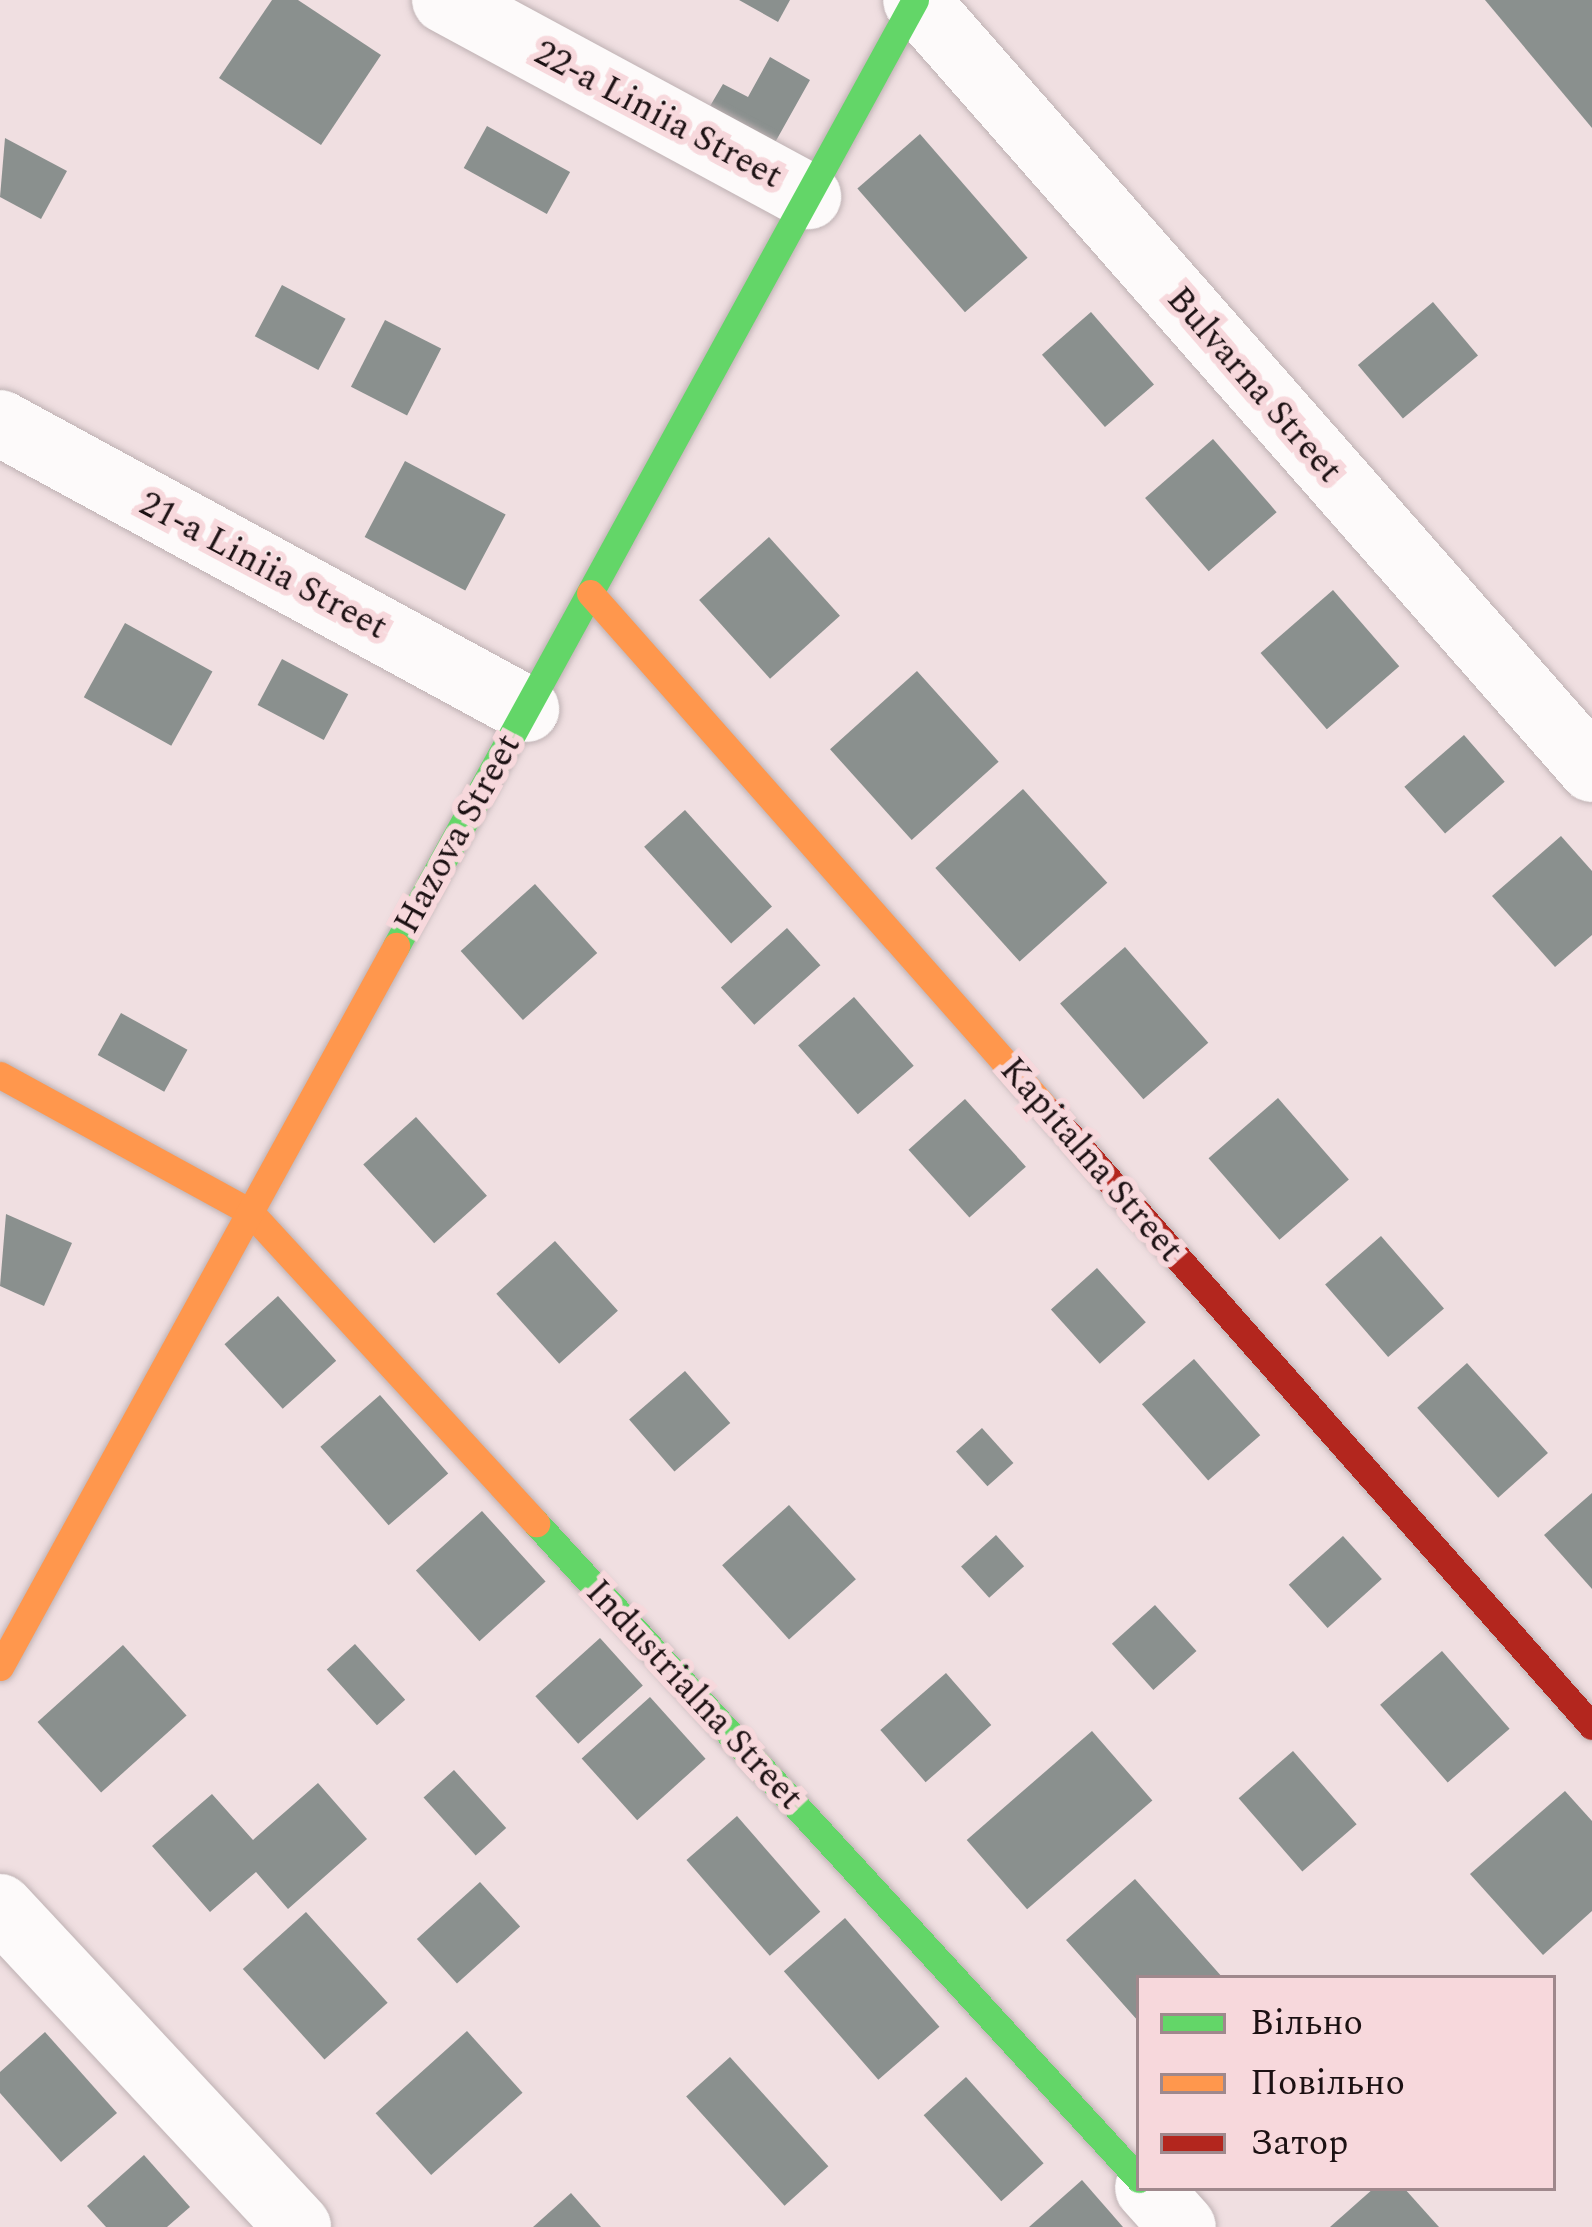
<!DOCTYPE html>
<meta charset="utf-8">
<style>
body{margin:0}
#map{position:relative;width:1592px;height:2227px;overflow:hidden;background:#f0dfe1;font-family:Spectral,serif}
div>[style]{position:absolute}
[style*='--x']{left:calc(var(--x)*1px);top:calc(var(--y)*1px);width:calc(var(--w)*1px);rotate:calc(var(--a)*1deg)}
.building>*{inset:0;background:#8a908e;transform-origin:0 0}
.roads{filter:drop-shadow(0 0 3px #beb1b3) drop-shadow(0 0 3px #beb1b3)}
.street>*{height:66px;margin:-33px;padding:0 33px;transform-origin:33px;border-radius:33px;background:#fdfafa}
.fast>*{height:27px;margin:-13.5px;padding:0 13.5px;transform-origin:13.5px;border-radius:13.5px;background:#63d668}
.slow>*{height:27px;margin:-13.5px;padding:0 13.5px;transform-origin:13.5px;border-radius:13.5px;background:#ff974d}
.jam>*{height:27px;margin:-13.5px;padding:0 13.5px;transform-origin:13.5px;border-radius:13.5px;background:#b3261e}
span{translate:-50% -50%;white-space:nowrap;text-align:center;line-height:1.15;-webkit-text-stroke:12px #f7d8dc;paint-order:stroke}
.street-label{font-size:36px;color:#1c1113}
.legend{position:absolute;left:1136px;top:1975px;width:420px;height:216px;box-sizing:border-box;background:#f7d8dc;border:3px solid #9f888c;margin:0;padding:15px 21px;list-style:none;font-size:36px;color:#1c1113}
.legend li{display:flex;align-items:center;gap:24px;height:60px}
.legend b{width:60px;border:3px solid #9f888c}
</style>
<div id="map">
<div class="building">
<i style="clip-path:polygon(272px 0,298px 0,381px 55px,321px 145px,219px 78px)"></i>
<i style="clip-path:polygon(739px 0,790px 0,778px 22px)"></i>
<i style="clip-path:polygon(1485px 0,1592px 0,1592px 128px)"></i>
<i style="clip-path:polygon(770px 57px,810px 80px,768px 155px,703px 118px,723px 84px,748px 97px)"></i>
<i style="left:487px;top:126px;width:95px;height:48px;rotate:29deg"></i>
<i style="left:920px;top:134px;width:164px;height:83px;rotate:49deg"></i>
<i style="clip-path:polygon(5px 138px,67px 171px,41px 219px,0 197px)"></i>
<i style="left:282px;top:285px;width:72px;height:58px;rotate:28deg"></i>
<i style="left:1433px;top:302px;width:70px;height:98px;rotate:50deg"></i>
<i style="left:1091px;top:312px;width:96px;height:65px;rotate:49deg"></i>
<i style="left:385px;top:320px;width:63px;height:75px;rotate:27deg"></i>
<i style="left:1213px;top:439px;width:97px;height:90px;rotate:49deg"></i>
<i style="left:405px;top:461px;width:114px;height:86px;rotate:28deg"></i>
<i style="left:769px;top:537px;width:106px;height:94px;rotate:48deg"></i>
<i style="left:1333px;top:590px;width:101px;height:96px;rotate:49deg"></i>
<i style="left:125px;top:623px;width:100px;height:85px;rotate:29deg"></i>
<i style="left:282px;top:659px;width:75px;height:52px;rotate:28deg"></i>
<i style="left:917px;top:671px;width:122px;height:117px;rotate:48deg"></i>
<i style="left:1464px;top:735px;width:62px;height:79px;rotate:49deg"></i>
<i style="left:1023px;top:789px;width:126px;height:118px;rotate:48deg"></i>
<i style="left:685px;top:810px;width:130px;height:55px;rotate:48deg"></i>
<i style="clip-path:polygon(1561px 836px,1592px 871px,1592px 935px,1555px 967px,1492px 896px)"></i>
<i style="left:535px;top:884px;width:93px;height:100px;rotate:48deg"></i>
<i style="left:787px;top:928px;width:50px;height:89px;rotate:48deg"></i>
<i style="left:1125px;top:947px;width:127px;height:86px;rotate:49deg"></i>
<i style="left:854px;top:997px;width:91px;height:74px;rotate:49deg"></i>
<i style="left:121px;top:1013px;width:76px;height:48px;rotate:29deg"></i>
<i style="left:1278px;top:1098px;width:108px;height:92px;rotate:49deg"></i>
<i style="left:965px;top:1099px;width:91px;height:76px;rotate:48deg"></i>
<i style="left:416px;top:1117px;width:106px;height:71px;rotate:48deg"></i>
<i style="clip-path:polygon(6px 1214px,72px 1243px,44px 1306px,0 1286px)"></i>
<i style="left:1381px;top:1236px;width:96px;height:74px;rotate:49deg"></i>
<i style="left:555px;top:1241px;width:94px;height:79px;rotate:48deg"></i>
<i style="left:1097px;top:1268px;width:73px;height:62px;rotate:48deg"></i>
<i style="left:278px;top:1296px;width:87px;height:72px;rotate:48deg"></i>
<i style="left:1194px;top:1359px;width:101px;height:69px;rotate:49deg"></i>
<i style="left:1467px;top:1363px;width:121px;height:67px;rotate:48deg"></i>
<i style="left:685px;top:1371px;width:69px;height:74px;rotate:49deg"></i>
<i style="left:380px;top:1395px;width:104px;height:79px;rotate:49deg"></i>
<i style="left:982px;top:1428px;width:47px;height:35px;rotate:48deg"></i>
<i style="clip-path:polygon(1592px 1493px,1592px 1589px,1544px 1535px)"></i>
<i style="left:789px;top:1505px;width:100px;height:90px;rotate:48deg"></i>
<i style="left:482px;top:1511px;width:95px;height:89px;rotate:48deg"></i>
<i style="left:996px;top:1535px;width:42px;height:47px;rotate:48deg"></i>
<i style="left:1343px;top:1536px;width:58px;height:73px;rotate:48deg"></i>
<i style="left:1155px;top:1605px;width:62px;height:58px;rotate:48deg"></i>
<i style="left:600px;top:1638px;width:64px;height:87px;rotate:48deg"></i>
<i style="left:355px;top:1644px;width:75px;height:38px;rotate:48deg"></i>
<i style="left:123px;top:1645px;width:95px;height:115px;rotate:48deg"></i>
<i style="left:1442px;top:1651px;width:103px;height:82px;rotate:49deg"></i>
<i style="left:946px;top:1673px;width:69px;height:87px;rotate:49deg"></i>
<i style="left:650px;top:1697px;width:83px;height:92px;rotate:48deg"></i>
<i style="left:1092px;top:1731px;width:92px;height:166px;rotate:49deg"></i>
<i style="left:1293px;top:1751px;width:97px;height:72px;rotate:49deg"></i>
<i style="left:454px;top:1770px;width:78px;height:41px;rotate:48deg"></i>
<i style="clip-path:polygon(318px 1783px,367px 1839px,288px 1909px,256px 1872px,210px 1912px,152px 1846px,212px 1794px,253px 1840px)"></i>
<i style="clip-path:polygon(1565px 1791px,1592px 1821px,1592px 1911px,1543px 1955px,1470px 1874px)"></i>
<i style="left:737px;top:1816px;width:127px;height:67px;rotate:49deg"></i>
<i style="clip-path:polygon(1135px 1879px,1223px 1978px,1139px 1978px,1139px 2022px,1066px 1940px)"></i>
<i style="left:480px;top:1882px;width:60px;height:85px;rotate:48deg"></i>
<i style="left:306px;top:1912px;width:122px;height:85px;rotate:48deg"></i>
<i style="left:845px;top:1918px;width:144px;height:81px;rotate:49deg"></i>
<i style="left:467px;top:2031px;width:83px;height:123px;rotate:48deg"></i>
<i style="clip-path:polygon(45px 2032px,117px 2113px,61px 2162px,0 2093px,0 2072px)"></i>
<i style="left:730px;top:2057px;width:147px;height:59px;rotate:48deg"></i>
<i style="left:966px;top:2077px;width:116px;height:57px;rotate:48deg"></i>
<i style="clip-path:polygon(144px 2155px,190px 2207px,167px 2227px,106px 2227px,87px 2206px)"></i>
<i style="clip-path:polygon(1082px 2180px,1123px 2227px,1029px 2227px)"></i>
<i style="clip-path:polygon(1374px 2188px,1404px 2188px,1439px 2227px,1330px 2227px)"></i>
<i style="clip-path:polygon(571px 2193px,601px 2227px,533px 2227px)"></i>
</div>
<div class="roads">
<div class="street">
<i style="--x:445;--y:0;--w:413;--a:28.4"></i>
<i style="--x:916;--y:0;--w:1024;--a:48.68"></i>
<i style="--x:0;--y:423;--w:599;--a:28.53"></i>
<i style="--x:0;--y:1907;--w:437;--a:47"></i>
<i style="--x:1148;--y:2188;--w:52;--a:48.1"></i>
</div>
<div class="fast">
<i style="--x:396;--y:946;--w:1079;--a:-61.25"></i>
<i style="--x:536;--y:1523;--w:891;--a:47.41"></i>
</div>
<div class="slow">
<i style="--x:590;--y:593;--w:691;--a:48.52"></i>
<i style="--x:0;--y:1075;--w:285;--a:28.7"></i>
<i style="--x:250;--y:1212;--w:423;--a:47.4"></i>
<i style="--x:0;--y:1667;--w:823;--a:-61.22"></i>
</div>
<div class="jam">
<i style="--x:1048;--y:1111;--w:821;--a:48.51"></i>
</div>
</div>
<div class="street-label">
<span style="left:658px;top:115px;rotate:28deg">22-a Liniia Street</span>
<span style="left:1254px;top:385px;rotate:49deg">Bulvarna Street</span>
<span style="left:263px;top:566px;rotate:28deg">21-a Liniia Street</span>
<span style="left:458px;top:834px;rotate:-61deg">Hazova Street</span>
<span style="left:1091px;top:1160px;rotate:49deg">Kapitalna Street</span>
<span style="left:694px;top:1695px;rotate:47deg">Industrialna Street</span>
</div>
<ul class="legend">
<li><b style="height:15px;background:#63d668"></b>Вільно</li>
<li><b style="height:15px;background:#ff974d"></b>Повільно</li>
<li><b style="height:15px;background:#b3261e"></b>Затор</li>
</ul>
</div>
